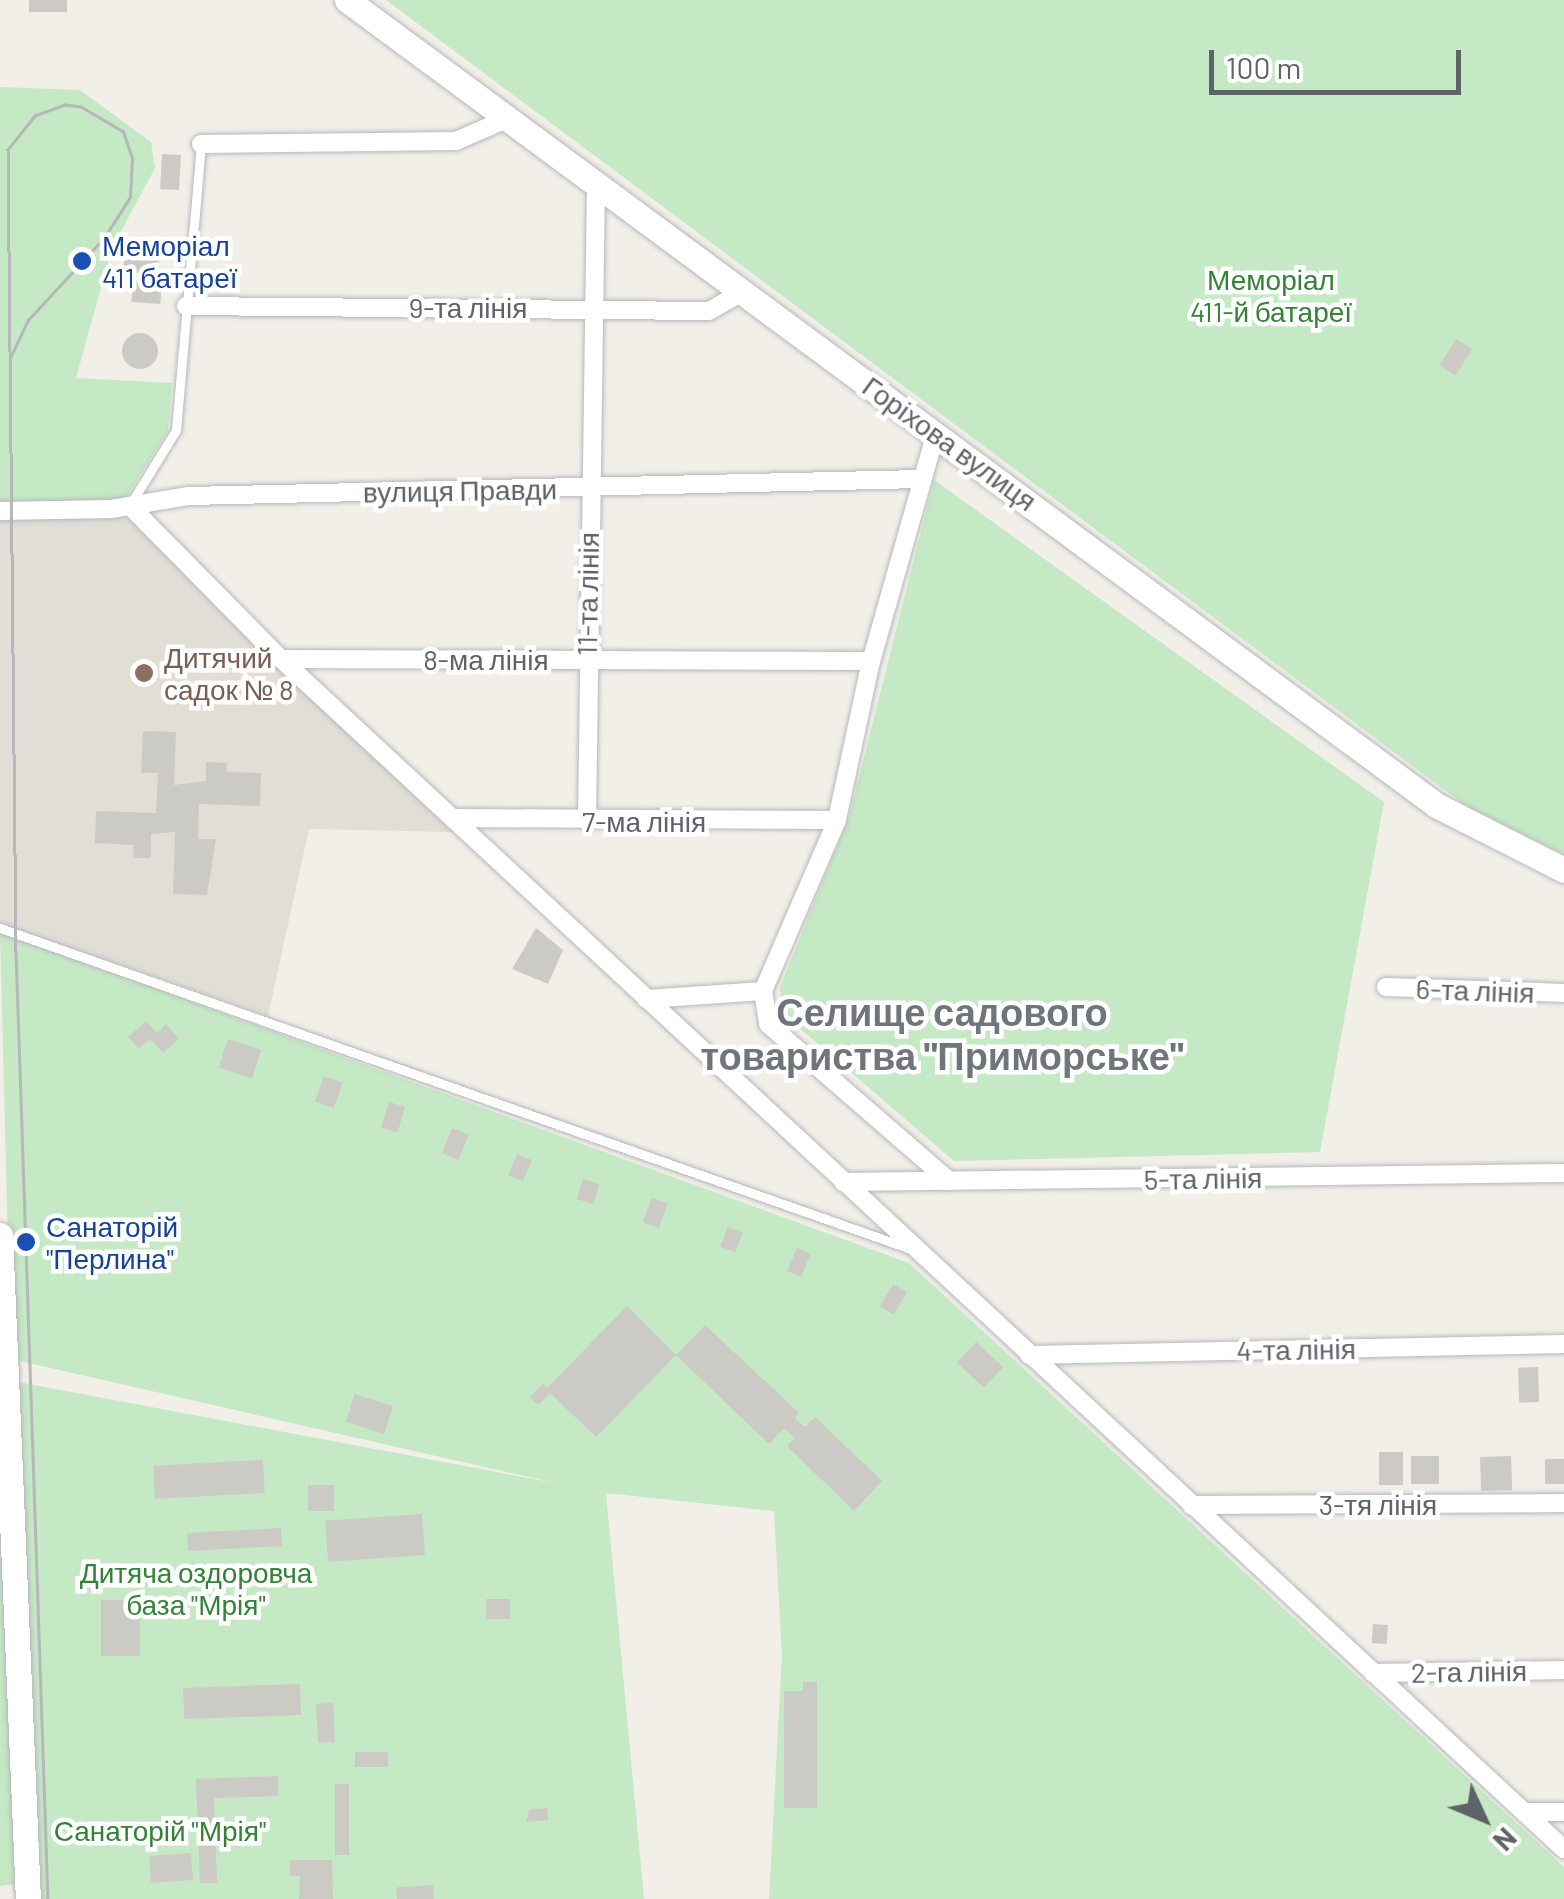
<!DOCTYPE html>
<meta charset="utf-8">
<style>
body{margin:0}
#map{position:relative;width:1564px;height:1899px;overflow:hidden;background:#f1efe8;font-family:Barlow,sans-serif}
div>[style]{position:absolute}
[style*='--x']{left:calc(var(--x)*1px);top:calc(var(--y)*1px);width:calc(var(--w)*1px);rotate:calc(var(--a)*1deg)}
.education>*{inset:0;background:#e1ded6}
.green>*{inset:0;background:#c5e8c5}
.building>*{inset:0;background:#cccac5;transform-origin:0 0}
.round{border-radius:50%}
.roads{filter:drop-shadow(0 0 2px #b5b8bc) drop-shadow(0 0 2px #b5b8bc)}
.lane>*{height:9px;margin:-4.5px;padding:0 4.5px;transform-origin:4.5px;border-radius:4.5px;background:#fff}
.street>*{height:18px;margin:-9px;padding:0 9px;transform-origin:9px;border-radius:9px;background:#fff}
.secondary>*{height:25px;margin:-12.5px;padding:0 12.5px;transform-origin:12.5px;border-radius:12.5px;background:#fff}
.tram>*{height:2.5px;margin:-1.25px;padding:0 1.25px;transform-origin:1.25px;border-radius:1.25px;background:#b6b7b8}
.dots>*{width:28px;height:28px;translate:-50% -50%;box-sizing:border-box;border:5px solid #fff;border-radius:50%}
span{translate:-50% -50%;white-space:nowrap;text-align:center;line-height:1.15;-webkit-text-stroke:9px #fff;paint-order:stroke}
.transit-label{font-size:28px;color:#164399}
.left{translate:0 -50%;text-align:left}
.park-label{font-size:28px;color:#348238}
.street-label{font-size:28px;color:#5f6368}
.education-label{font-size:28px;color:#785e54}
.district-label{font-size:38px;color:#70757a;font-weight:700}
.north{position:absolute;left:1434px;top:1769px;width:100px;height:100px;-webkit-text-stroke:8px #fff;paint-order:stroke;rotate:134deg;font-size:28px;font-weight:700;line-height:40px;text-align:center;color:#5f6368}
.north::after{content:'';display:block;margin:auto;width:35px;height:45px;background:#5f6368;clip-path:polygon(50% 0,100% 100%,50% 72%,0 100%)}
.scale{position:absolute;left:1209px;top:50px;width:252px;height:45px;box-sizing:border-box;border:5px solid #5f6368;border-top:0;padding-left:12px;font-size:30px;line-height:35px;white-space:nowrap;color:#5f6368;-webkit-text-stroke:8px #fff;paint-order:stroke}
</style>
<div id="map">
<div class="education">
<i style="clip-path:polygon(0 517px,127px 518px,452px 832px,309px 829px,268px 1016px,0 923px)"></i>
</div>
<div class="green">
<i style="clip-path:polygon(386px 0,1564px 0,1564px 854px,1477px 814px)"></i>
<i style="clip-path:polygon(0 87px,80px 90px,151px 142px,155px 168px,112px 248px,76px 378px,172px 383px,168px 431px,124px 501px,0 506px)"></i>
<i style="clip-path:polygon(934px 480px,1384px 802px,1320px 1152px,954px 1161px,782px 1013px,780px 987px,849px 817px)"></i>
<i style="clip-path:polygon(0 932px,909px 1263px,1564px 1867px,1564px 1899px,769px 1899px,782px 1654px,774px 1511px,606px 1493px,644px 1899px,36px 1899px,13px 1381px,555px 1483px,11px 1359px)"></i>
<i style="clip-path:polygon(0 1397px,15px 1884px,0 1886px)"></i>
</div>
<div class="building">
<i style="left:29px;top:0;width:38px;height:12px"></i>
<i style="left:162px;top:154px;width:19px;height:35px;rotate:3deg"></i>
<i style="left:125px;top:244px;width:35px;height:28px;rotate:3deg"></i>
<i style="left:133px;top:280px;width:29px;height:22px;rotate:4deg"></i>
<i class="round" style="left:122px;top:333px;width:36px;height:36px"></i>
<i style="left:1456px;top:339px;width:19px;height:31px;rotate:32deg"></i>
<i style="clip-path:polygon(143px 731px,176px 732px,174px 785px,206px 781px,206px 762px,227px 763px,226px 772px,261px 773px,260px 806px,199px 804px,198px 839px,216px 839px,207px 895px,173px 894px,175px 832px,151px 834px,151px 858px,133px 858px,134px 845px,95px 843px,96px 811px,156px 813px,158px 773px,141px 773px)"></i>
<i style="clip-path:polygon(536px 928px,563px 950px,548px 984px,512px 969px)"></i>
<i style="clip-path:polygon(146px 1021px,157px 1033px,166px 1024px,179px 1039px,163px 1053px,150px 1039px,139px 1049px,128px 1037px)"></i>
<i style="left:228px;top:1039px;width:35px;height:30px;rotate:18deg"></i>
<i style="left:324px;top:1076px;width:20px;height:27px;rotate:20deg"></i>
<i style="left:389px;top:1102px;width:17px;height:27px;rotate:17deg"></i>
<i style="left:452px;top:1128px;width:18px;height:27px;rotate:22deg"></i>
<i style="left:517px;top:1154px;width:16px;height:23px;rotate:22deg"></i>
<i style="left:583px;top:1179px;width:17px;height:21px;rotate:17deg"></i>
<i style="left:652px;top:1198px;width:17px;height:26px;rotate:21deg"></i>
<i style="left:728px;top:1227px;width:16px;height:21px;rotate:22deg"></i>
<i style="left:797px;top:1248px;width:15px;height:25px;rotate:23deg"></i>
<i style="left:893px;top:1284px;width:16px;height:26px;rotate:30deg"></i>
<i style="clip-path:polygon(627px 1306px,676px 1355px,596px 1437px,550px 1393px,538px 1405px,530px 1397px,543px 1384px,547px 1388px)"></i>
<i style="clip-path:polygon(705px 1325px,799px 1413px,795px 1418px,805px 1427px,815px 1417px,882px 1481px,854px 1511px,787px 1446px,795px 1438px,784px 1428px,769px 1444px,676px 1355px)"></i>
<i style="left:976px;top:1342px;width:37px;height:28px;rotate:43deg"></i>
<i style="left:1538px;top:1367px;width:35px;height:20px;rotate:88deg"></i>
<i style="left:355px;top:1394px;width:40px;height:29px;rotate:18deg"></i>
<i style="left:1379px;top:1452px;width:24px;height:33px"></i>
<i style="left:1411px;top:1456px;width:28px;height:28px"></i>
<i style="left:1511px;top:1456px;width:34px;height:31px;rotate:88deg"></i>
<i style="left:1545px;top:1459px;width:19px;height:25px"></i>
<i style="left:263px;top:1460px;width:33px;height:110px;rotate:87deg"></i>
<i style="left:334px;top:1485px;width:26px;height:26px;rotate:90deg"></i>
<i style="left:422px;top:1514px;width:41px;height:97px;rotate:86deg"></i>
<i style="left:281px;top:1528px;width:18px;height:94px;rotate:87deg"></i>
<i style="left:510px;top:1599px;width:20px;height:24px;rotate:90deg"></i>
<i style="left:101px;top:1600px;width:39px;height:56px"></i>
<i style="left:1373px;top:1624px;width:15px;height:19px;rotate:4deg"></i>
<i style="clip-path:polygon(803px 1682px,817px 1682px,817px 1808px,784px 1808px,784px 1691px,803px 1691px)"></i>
<i style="left:300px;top:1684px;width:31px;height:117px;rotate:88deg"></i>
<i style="left:333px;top:1703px;width:39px;height:17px;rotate:87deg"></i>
<i style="left:355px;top:1752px;width:33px;height:15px"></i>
<i style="clip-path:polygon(278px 1776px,278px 1796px,214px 1798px,217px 1883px,200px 1883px,196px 1779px)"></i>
<i style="left:335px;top:1784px;width:14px;height:71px"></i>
<i style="clip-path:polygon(547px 1808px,548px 1820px,526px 1822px,529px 1810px)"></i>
<i style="left:191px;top:1853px;width:27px;height:42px;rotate:86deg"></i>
<i style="clip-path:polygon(290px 1860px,332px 1860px,333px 1899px,299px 1899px,300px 1876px,290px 1876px)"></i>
<i style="left:433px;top:1885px;width:14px;height:37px;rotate:86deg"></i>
</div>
<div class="roads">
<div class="lane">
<i style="--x:131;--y:503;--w:86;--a:-58.3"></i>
<i style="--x:176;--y:430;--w:287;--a:-85"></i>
<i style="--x:0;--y:928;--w:963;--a:19.41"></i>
</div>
<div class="street">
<i style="--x:201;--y:144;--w:255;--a:-0.7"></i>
<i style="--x:456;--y:141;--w:55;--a:-23.7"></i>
<i style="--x:186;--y:306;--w:523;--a:0.55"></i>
<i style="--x:709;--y:311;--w:40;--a:-29.7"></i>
<i style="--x:936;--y:432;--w:238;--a:105.8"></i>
<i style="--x:871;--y:661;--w:163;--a:102.1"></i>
<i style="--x:837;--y:820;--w:186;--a:113.4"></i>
<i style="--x:763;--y:991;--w:33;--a:81"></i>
<i style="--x:768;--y:1024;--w:240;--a:40.9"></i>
<i style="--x:130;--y:506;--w:215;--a:45.4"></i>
<i style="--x:281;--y:659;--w:1750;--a:42.85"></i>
<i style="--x:0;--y:511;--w:111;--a:-1"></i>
<i style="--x:111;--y:509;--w:79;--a:-9.5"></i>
<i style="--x:189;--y:496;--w:733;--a:-1.33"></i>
<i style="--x:281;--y:659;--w:590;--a:0.19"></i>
<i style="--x:452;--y:818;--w:385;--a:0.3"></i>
<i style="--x:587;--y:821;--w:634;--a:-89.19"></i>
<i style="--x:1386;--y:987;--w:178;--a:1.9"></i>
<i style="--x:646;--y:999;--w:117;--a:-3.9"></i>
<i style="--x:843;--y:1182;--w:721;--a:-0.72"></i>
<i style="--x:1029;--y:1355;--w:535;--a:-1.18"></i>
<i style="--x:1191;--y:1505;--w:373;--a:-0.3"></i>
<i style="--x:1373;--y:1673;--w:191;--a:-0.9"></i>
<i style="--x:1524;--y:1812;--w:40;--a:0"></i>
</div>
<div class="secondary">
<i style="--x:347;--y:0;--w:1354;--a:36.47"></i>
<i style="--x:1436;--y:805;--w:144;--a:26.9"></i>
<i style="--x:0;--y:1235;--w:665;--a:87.59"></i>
</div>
</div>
<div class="tram">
<i style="--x:10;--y:358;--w:42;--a:-64.7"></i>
<i style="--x:28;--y:320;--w:112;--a:-47.2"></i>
<i style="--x:104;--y:238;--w:49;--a:-57.6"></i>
<i style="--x:130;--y:197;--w:39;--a:-87"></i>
<i style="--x:132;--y:158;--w:28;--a:-109"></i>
<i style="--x:123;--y:132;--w:49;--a:-149.2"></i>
<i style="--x:81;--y:107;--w:16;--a:-173"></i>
<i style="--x:65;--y:105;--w:32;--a:160"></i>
<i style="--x:35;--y:116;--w:43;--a:128.5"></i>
<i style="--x:8;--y:150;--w:801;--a:89.43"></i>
<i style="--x:16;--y:951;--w:949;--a:88.07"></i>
</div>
<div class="dots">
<i style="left:82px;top:261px;background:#1a4fb4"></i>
<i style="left:144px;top:673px;background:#8d6e63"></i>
<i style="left:26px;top:1242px;background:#1a4fb4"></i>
</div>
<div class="transit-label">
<span class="left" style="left:102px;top:261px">Меморіал<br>411 батареї</span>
<span class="left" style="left:46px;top:1242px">Санаторій<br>"Перлина"</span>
</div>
<div class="park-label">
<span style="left:1271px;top:295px">Меморіал<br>411-й батареї</span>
<span style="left:196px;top:1588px">Дитяча оздоровча<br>база "Мрія"</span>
<span style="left:160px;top:1830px">Санаторій "Мрія"</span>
</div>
<div class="street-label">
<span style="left:468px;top:307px">9-та лінія</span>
<span style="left:950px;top:443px;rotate:36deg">Горіхова вулиця</span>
<span style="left:460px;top:490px;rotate:-1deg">вулиця Правди</span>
<span style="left:587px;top:594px;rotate:-89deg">11-та лінія</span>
<span style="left:486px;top:659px">8-ма лінія</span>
<span style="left:644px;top:821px">7-ма лінія</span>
<span style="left:1475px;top:990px;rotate:2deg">6-та лінія</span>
<span style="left:1203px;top:1178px;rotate:-1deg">5-та лінія</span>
<span style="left:1296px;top:1349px;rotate:-1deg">4-та лінія</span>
<span style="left:1378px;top:1504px">3-тя лінія</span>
<span style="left:1469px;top:1671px;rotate:-1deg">2-га лінія</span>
</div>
<div class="education-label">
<span class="left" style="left:164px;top:673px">Дитячий<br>садок № 8</span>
</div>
<div class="district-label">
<span style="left:942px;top:1034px">Селище садового<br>товариства "Приморське"</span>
</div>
<div class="north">N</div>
<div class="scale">100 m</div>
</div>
